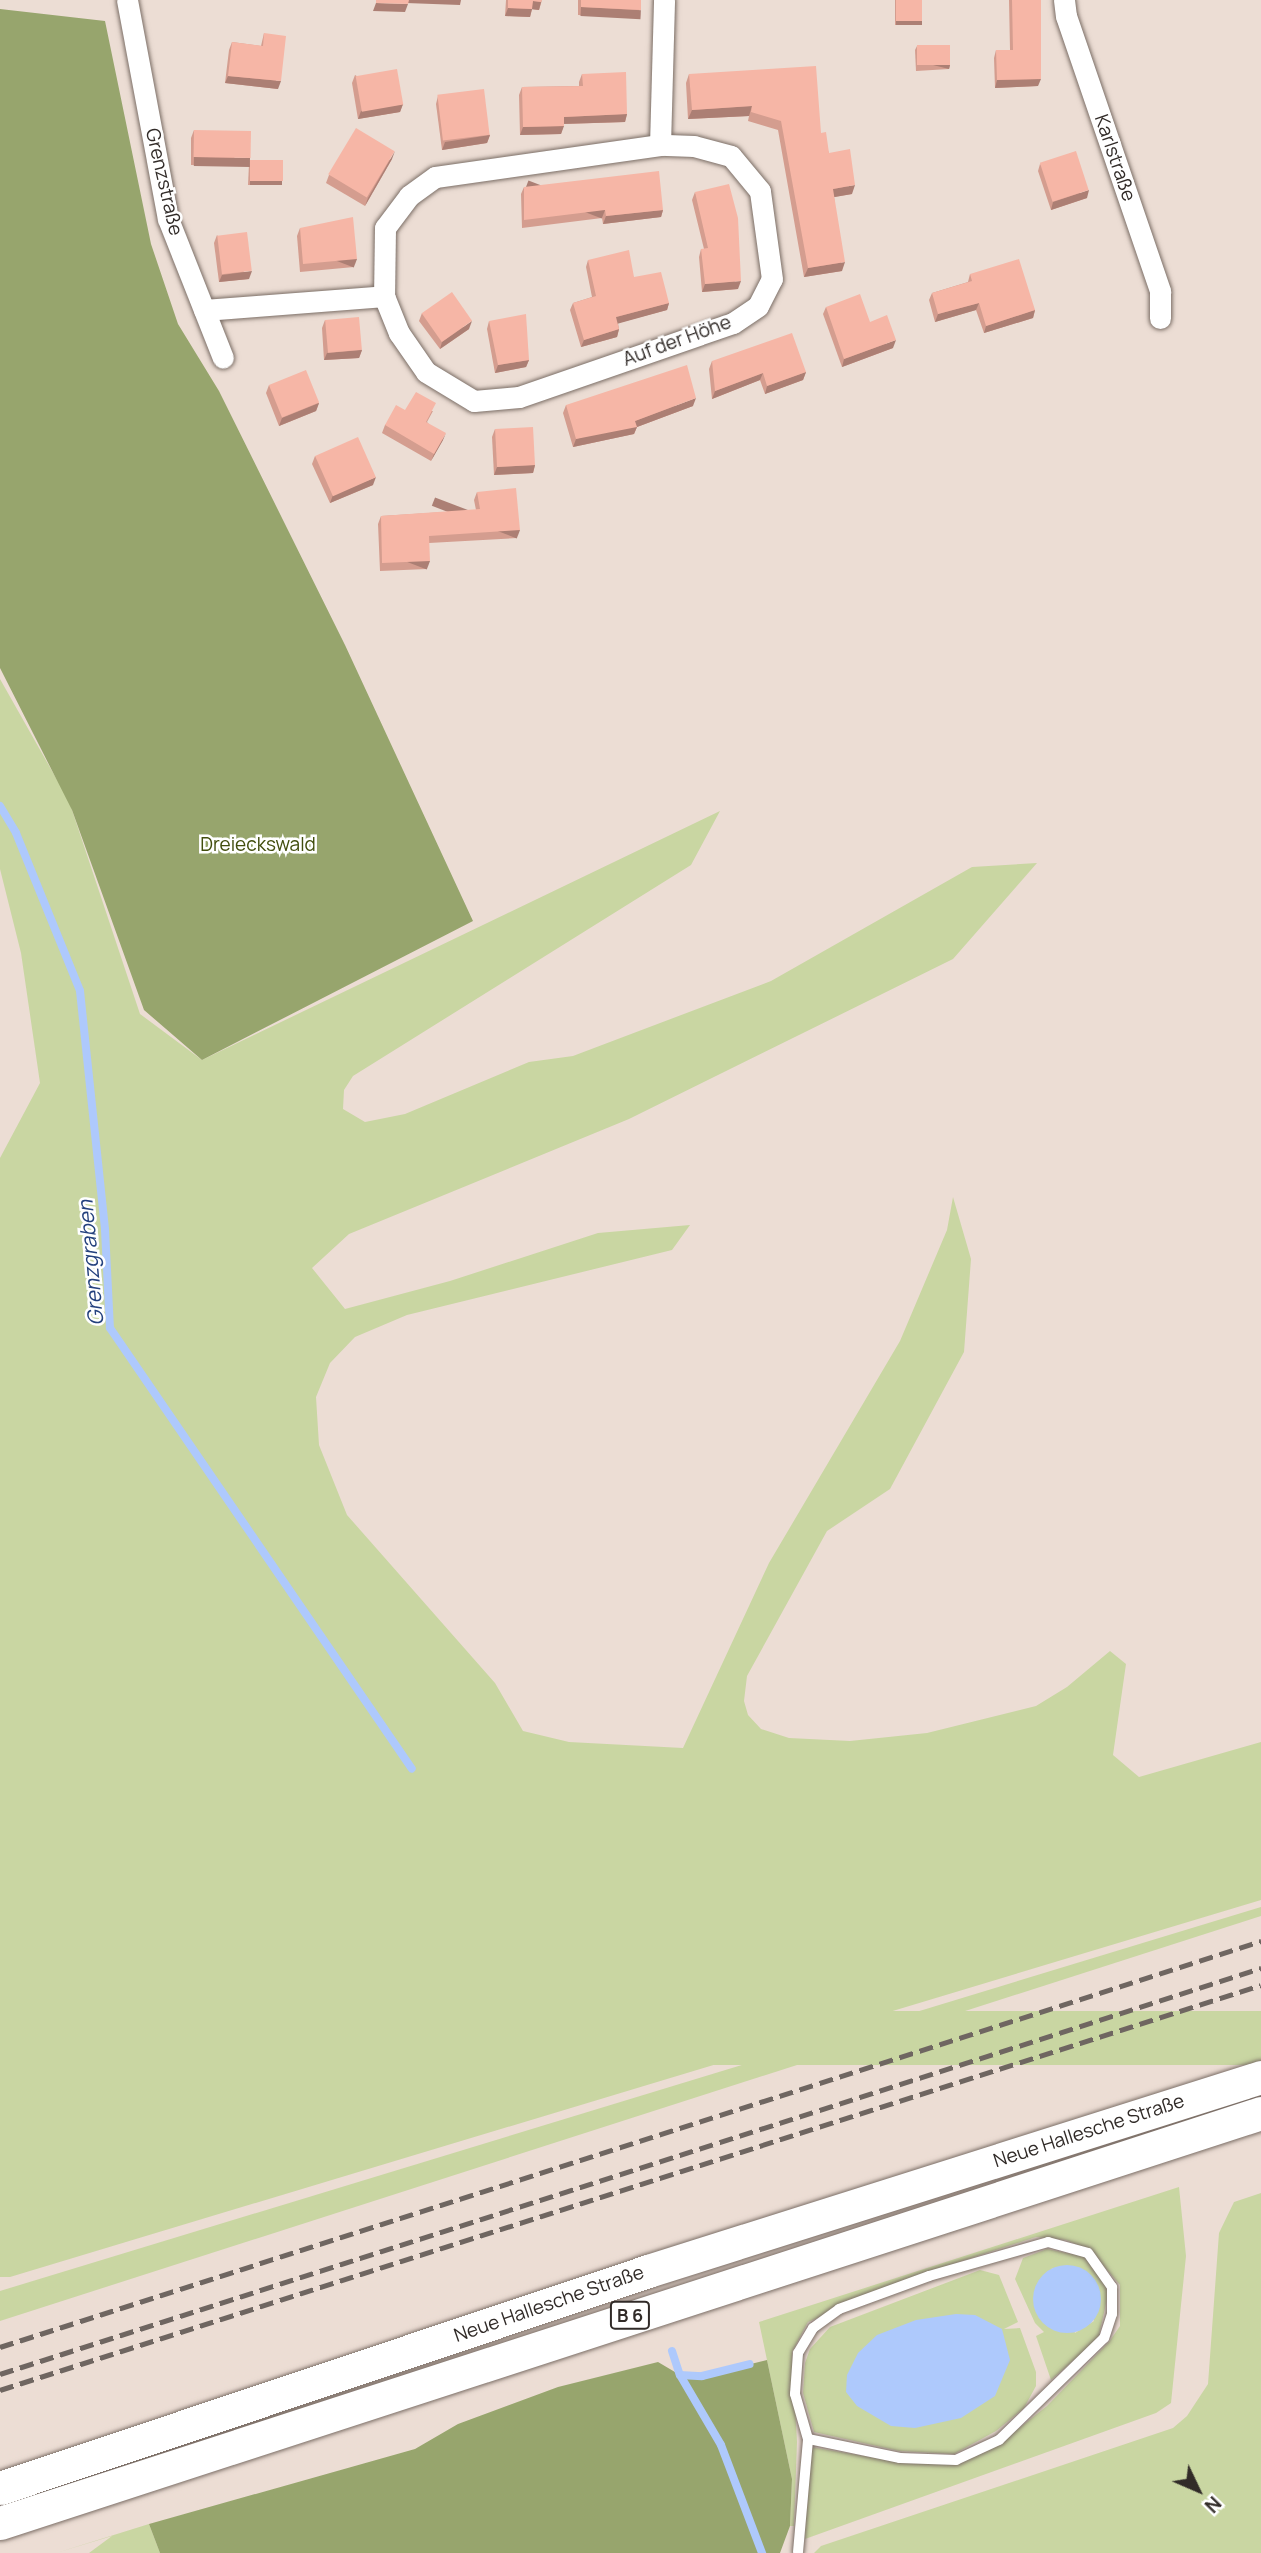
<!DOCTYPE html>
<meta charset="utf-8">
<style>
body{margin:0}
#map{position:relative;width:1261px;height:2553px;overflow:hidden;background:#ecddd4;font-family:Manrope,sans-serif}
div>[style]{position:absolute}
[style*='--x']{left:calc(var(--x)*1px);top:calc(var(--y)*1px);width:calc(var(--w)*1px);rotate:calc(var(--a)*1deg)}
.green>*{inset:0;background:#c9d6a2;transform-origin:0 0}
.forest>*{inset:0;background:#97a56d}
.water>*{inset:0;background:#aec9fc}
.round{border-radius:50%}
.stream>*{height:8px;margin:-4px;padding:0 4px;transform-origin:4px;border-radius:4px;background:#aec9fc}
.roads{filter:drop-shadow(0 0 2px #7b6e66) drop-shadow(0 0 2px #7b6e66)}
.lane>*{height:10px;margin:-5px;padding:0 5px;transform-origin:5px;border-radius:5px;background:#fff}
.street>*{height:21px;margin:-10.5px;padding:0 10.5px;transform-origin:10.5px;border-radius:10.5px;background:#fff}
.primary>*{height:33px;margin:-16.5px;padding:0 16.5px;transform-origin:16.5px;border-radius:16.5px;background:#fff}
.rail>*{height:5px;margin-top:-2.5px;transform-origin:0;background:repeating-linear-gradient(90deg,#6f6661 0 14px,transparent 0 21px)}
.wall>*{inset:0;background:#d49d8f;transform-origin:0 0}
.shaded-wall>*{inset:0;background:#ac7f74;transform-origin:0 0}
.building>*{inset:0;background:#f6b6a6;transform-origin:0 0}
span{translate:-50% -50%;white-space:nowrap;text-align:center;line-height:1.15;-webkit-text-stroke:5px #fff;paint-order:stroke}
.shield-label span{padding:2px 5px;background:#fff;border:2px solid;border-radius:5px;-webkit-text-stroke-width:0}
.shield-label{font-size:18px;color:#312b28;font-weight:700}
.street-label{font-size:19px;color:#312b28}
.park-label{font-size:19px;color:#424e0e}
.water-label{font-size:21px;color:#24417d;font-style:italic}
.north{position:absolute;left:1163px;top:2455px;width:70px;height:70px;-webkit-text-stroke:5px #fff;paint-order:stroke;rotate:134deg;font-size:19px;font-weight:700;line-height:28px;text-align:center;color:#312b28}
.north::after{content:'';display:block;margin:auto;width:24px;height:32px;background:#312b28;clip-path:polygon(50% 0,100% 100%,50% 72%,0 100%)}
</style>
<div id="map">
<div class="green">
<i style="clip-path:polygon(0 679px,69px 801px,140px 1014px,202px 1060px,720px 811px,691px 865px,353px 1076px,344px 1090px,343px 1109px,365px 1122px,405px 1114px,529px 1062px,573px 1056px,771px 981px,972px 867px,1037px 863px,953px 959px,629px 1119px,349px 1234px,312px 1268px,345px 1309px,450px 1281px,598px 1233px,690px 1225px,672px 1250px,407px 1315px,355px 1337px,330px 1363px,316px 1397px,319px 1445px,347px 1515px,495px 1683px,523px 1731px,569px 1742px,683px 1748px,769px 1563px,900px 1341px,947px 1230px,953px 1197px,971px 1259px,964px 1352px,890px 1489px,827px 1531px,747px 1676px,744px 1701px,748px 1715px,761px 1729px,789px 1738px,850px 1741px,927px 1733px,1036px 1706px,1067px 1687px,1110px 1651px,1126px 1664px,1113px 1755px,1139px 1777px,1261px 1742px,1261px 1900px,10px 2277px,0 2277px,0 1158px,40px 1083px,21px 953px,0 869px)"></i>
<i style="clip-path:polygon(1261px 1907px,1261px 1916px,0 2321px,0 2291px)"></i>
<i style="left:1261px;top:2011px;width:54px;height:1324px;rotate:90deg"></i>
<i style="clip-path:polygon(1179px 2187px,1186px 2256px,1171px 2403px,1156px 2413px,805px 2539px,807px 2456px,811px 2447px,899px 2462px,958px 2463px,1000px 2443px,1047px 2406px,1109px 2342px,1120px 2326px,1120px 2285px,1090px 2250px,1066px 2240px,1036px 2237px,928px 2272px,808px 2322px,792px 2352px,797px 2442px,794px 2526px,790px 2526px,792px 2479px,759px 2322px)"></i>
<i style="clip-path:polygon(1261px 2193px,1261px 2553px,814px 2553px,821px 2546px,1173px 2428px,1187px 2416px,1208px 2384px,1219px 2233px,1234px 2202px)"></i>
<i style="clip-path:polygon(evenodd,1047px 2249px,1086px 2257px,1104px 2280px,1108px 2295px,1098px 2339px,1051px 2380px,1036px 2336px,1044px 2332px,1035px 2323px,1015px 2279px,1023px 2258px,1047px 2249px,1062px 2266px,1073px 2266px,1094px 2321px,1075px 2333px,1051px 2269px,1062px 2266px)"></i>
<i style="clip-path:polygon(980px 2270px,999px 2275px,1018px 2322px,1004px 2329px,1020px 2328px,1036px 2372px,1036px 2386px,1024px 2408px,996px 2431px,954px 2454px,899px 2451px,814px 2432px,803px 2393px,805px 2363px,810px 2349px,830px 2327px)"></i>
<i style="clip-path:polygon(149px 2524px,160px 2553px,89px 2553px,112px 2536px,56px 2553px)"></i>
</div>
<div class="forest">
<i style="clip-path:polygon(0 9px,105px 21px,151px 244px,178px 324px,219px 391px,345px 645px,473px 921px,202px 1060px,144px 1010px,72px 810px,0 668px)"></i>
<i style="clip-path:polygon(767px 2360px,792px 2479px,790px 2526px,780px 2553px,160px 2553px,149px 2524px,415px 2449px,458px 2424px,558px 2387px,658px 2362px,680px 2375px,702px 2376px)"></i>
</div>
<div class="water">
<i class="round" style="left:1033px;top:2265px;width:68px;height:68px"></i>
<i style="clip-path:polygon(956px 2314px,975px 2315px,1002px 2329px,1010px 2360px,995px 2396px,961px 2418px,915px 2428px,891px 2426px,857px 2406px,846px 2392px,847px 2375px,858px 2353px,877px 2335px,916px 2320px)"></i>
</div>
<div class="stream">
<i style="--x:0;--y:806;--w:31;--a:59"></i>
<i style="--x:16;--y:833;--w:170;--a:67.9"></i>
<i style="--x:80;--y:991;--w:240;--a:84"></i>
<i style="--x:105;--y:1230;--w:98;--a:87.1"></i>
<i style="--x:110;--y:1328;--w:534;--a:55.6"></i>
<i style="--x:672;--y:2351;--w:25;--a:72"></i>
<i style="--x:680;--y:2375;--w:81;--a:59.6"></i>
<i style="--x:721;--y:2445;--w:116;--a:69.2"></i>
<i style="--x:680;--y:2375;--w:22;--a:3"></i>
<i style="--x:702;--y:2376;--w:49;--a:-14"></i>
</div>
<div class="roads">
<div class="lane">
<i style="--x:798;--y:2552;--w:113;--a:-84.9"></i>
<i style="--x:808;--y:2439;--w:47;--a:-106.1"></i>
<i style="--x:795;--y:2394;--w:41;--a:-85.8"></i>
<i style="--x:798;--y:2353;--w:29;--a:-59"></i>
<i style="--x:813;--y:2328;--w:32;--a:-36"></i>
<i style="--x:839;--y:2309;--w:96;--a:-20.1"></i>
<i style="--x:929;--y:2276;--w:124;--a:-15.9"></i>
<i style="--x:1048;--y:2242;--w:41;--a:15.4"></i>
<i style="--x:1088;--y:2253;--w:42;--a:54.8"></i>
<i style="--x:1112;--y:2287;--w:27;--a:90"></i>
<i style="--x:1112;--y:2314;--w:25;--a:108"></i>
<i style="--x:1104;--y:2338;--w:146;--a:135.8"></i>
<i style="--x:999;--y:2440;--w:47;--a:155.1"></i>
<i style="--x:956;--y:2460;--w:56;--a:-178"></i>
<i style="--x:900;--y:2458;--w:94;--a:-168.3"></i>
</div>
<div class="street">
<i style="--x:127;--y:0;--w:223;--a:79.4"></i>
<i style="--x:168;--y:219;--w:149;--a:68.4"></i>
<i style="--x:1064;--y:0;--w:16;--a:83"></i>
<i style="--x:1066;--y:16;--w:291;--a:71.1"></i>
<i style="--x:1160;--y:291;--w:27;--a:90"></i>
<i style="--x:660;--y:145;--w:145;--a:-88.4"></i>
<i style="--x:204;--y:310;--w:181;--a:-4.4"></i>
<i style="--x:384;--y:296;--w:40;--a:68"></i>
<i style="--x:399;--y:333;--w:47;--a:55.3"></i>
<i style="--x:426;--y:372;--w:56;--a:31.1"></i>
<i style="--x:474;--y:401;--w:45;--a:-5.1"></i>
<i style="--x:519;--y:397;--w:226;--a:-19.1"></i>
<i style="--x:733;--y:323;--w:30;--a:-34"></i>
<i style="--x:758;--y:306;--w:30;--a:-63"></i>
<i style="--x:772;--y:279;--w:89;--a:-97.8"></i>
<i style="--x:760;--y:191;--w:45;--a:-129.6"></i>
<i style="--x:731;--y:156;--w:38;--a:-165"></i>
<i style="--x:694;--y:146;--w:34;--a:-178"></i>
<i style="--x:660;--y:145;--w:227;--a:171.9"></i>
<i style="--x:435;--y:177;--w:32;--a:144"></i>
<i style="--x:409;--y:196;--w:40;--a:127"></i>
<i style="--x:385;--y:228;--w:68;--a:90.8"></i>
</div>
<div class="primary">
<i style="--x:0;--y:2488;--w:683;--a:-18.51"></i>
<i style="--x:648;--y:2271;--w:643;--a:-17.56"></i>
<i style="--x:0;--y:2523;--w:1326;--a:-18.01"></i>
</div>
</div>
<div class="rail">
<i style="--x:0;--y:2347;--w:1325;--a:-17.85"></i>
<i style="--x:0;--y:2374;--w:1325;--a:-17.85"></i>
<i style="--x:0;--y:2390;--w:1324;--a:-17.81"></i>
</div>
<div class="wall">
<i style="clip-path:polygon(506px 0,542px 0,539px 10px,532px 9px,530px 17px,505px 16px)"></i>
<i style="clip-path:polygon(578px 0,641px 0,638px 18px,578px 15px)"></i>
<i style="left:895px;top:0;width:27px;height:25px"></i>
<i style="clip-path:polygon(1009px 0,1041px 0,1038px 86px,995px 88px,994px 58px,996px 50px,1010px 50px)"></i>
<i style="clip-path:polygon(264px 33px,278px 89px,225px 83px,229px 50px,232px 42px,261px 46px)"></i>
<i style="clip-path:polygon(917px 46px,950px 65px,949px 69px,916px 71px,915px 50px)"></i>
<i style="clip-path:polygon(582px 74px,627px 114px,625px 122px,564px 124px,561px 134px,520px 135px,519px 95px,522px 87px,579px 86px,579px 82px)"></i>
<i style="clip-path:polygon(689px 74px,821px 133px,829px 153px,852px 194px,834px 197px,842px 271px,804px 277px,778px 130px,748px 121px,749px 116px,688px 119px,686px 83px)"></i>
<i style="clip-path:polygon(355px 75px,403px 104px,400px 112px,358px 119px,352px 83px)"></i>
<i style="clip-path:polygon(438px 96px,490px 135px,487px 143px,442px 150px,436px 104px)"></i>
<i style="clip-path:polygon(194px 130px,247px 166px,191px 165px,191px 138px)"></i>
<i style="clip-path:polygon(392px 159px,365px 206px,326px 183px,329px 175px)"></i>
<i style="clip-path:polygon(250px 160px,282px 181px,280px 185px,248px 185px,249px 164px)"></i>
<i style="clip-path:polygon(1040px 164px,1087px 198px,1051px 210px,1038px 171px)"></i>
<i style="clip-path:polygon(524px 187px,663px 210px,661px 217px,603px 224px,602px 218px,522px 228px,521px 194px)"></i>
<i style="clip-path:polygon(695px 192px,738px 289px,702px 292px,699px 257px,701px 249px,704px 249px,692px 200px)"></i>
<i style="clip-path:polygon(300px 228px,354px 267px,300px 272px,297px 236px)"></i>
<i style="clip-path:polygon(217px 235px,249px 279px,219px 282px,214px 243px)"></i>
<i style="clip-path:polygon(588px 260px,634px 277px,669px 303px,667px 310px,618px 323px,619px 329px,617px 337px,581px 347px,570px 310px,573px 303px,592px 297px,586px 267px)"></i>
<i style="clip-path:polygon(970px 274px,1035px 310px,1033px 318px,984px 333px,976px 310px,935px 322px,929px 300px,932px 293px,968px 282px)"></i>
<i style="clip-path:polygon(826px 307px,893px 348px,842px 367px,823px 314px)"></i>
<i style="clip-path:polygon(422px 313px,469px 329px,440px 349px,419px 321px)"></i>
<i style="clip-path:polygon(325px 320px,362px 350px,359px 358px,324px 360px,322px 328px)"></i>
<i style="clip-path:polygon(489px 321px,529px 360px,526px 367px,495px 373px,487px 329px)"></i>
<i style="clip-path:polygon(712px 361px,806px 372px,803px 380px,765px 394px,760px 380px,712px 399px,709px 369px)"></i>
<i style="clip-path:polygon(269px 385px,319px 403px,316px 411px,279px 426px,266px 393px)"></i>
<i style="clip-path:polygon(566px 405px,693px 406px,637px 427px,634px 434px,573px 447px,563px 413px)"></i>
<i style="clip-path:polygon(405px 410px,433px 411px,427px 422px,443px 440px,431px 461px,382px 433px,385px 425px)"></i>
<i style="clip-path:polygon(495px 429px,535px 465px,533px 473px,494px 475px,492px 437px)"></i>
<i style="clip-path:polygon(315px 456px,373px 485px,330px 503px,312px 464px)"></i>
<i style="clip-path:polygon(477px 492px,517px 538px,429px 543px,427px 569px,380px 571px,378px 524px,381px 516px,476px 510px,474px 500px)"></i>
</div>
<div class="shaded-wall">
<i style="clip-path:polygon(407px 0,461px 0,460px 5px,406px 3px)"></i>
<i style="clip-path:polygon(533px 1px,541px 2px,539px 10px,530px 9px)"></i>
<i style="clip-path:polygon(376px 3px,408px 4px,405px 12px,373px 11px)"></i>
<i style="left:581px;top:7px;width:60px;height:9px;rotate:3deg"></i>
<i style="clip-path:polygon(508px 8px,532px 9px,530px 17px,505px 16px)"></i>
<i style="left:896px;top:21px;width:26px;height:4px"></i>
<i style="left:950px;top:65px;width:4px;height:33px;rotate:104deg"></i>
<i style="clip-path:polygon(228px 76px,281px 81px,278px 89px,225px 83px)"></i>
<i style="clip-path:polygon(1041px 79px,1038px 86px,995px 88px,997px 80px)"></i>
<i style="clip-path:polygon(403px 104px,400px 112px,358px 119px,361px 111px)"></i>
<i style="clip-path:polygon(752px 106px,749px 116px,688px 119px,692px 110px)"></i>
<i style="clip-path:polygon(627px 114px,625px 122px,561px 124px,564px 117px)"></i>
<i style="clip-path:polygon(564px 126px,561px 134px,520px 135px,523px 127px)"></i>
<i style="clip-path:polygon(490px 135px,487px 143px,442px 150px,445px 142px)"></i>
<i style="clip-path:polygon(395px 151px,392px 159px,365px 206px,368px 198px)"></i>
<i style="left:194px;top:157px;width:56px;height:9px;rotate:1deg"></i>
<i style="left:250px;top:181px;width:32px;height:4px"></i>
<i style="clip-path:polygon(855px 185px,852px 194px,829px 198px,833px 189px)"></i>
<i style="clip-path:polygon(1089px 190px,1087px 198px,1051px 210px,1053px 202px)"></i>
<i style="left:605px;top:210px;width:9px;height:82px;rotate:111deg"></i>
<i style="clip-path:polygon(663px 210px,661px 217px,603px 224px,606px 216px)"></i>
<i style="left:357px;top:259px;width:9px;height:54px;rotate:111deg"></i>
<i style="clip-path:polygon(845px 262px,842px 271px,804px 277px,808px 268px)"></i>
<i style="clip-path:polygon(252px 271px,249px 279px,219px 282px,222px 275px)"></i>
<i style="clip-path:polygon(741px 281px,738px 289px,702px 292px,705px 284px)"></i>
<i style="clip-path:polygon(669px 303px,667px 310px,613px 325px,616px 317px)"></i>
<i style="clip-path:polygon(979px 303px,976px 310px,935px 322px,938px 314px)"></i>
<i style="clip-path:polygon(1035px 310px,1033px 318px,984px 333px,986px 326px)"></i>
<i style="clip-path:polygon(472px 321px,469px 329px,440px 349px,442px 342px)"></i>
<i style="clip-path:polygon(619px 329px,617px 337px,581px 347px,584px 340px)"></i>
<i style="clip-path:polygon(896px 340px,893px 348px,842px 367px,844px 359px)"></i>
<i style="clip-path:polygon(362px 350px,359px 358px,324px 360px,327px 353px)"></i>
<i style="clip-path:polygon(529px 360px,526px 367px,495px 373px,498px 365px)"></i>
<i style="clip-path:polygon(806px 372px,803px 380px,765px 394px,767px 386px)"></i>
<i style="clip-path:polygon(763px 373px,760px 380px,712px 399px,715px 391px)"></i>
<i style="clip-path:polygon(696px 398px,693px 406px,637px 427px,634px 434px,573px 447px,576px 439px,635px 421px)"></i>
<i style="clip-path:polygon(319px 403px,316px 411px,279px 426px,282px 418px)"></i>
<i style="clip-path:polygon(446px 433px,443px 440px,431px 461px,434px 454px)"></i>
<i style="clip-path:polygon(535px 465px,533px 473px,494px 475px,497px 467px)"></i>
<i style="clip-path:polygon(376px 477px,373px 485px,330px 503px,333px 495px)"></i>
<i style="left:520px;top:530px;width:9px;height:91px;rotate:111deg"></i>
<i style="left:430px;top:561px;width:9px;height:48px;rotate:111deg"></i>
</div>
<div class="building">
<i style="clip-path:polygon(376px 0,409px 0,408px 4px,376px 3px)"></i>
<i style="clip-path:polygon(508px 0,542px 0,541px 2px,533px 1px,532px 9px,508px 8px)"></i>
<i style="clip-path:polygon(581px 0,641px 0,641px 10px,581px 7px)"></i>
<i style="left:896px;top:0;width:26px;height:21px"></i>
<i style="clip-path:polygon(1012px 0,1041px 0,1041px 79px,997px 80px,996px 50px,1013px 50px)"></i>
<i style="clip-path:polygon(264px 33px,286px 36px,281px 81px,228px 76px,232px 42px,263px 46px)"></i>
<i style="left:950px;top:45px;width:20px;height:33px;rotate:90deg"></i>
<i style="clip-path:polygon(816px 66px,821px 133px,826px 132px,829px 153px,850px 149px,855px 185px,833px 189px,845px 262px,808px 268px,781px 121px,751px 112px,752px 106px,692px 110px,689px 74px)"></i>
<i style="left:397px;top:69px;width:36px;height:42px;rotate:80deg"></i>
<i style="clip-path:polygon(626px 72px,627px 114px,564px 117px,564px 126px,523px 127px,522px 87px,583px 86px,582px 74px)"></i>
<i style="left:484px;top:89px;width:46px;height:47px;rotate:83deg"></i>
<i style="left:356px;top:128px;width:45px;height:54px;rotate:31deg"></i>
<i style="left:194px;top:130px;width:57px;height:27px;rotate:1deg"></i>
<i style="left:1076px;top:151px;width:41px;height:38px;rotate:72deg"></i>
<i style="left:250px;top:160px;width:33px;height:21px"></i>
<i style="clip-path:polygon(659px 171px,663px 210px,606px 216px,605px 210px,524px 220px,524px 187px)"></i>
<i style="clip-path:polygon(729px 184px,738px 218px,741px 281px,705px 284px,701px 249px,708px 248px,695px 192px)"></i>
<i style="clip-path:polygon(353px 217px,357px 259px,303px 264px,300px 228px)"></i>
<i style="left:247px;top:232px;width:39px;height:30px;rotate:83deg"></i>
<i style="clip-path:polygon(629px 250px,634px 277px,661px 272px,669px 303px,616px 317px,619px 329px,584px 340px,573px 303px,596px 296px,588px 260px)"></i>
<i style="clip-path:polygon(1019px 259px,1035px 310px,986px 326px,979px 303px,938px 314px,932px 293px,972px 281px,970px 274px)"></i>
<i style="left:452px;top:292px;width:35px;height:37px;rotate:55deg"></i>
<i style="clip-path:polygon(860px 294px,870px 322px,887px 315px,896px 340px,844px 359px,826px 307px)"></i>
<i style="clip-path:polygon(526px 314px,529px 360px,498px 365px,489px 321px)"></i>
<i style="left:359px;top:317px;width:33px;height:34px;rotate:85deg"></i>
<i style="clip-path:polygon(792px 333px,806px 372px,767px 386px,763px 373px,715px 391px,712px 361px)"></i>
<i style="clip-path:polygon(687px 365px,696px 398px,635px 421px,637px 427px,576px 439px,566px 405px)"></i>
<i style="left:306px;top:370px;width:35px;height:40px;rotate:68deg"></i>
<i style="clip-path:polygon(416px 392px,436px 403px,426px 422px,446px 433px,434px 454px,385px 425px,396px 405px,405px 410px)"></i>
<i style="left:533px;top:427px;width:38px;height:38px;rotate:87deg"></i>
<i style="left:358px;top:437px;width:44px;height:47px;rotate:66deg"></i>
<i style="clip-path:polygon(516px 488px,520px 530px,429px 536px,430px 561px,382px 563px,381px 516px,480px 509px,477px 492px)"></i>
</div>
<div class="shield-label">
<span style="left:630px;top:2315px">B 6</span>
</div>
<div class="street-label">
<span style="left:1115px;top:158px;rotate:71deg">Karlstraße</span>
<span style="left:164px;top:182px;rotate:77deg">Grenzstraße</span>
<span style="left:677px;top:341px;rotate:-20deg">Auf der Höhe</span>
<span style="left:1089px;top:2131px;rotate:-18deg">Neue Hallesche Straße</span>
<span style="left:549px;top:2304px;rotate:-19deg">Neue Hallesche Straße</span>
</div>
<div class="park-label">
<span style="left:258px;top:845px">Dreieckswald</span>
</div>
<div class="water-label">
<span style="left:90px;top:1263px;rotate:-95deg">Grenzgraben</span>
</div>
<div class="north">N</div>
</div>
